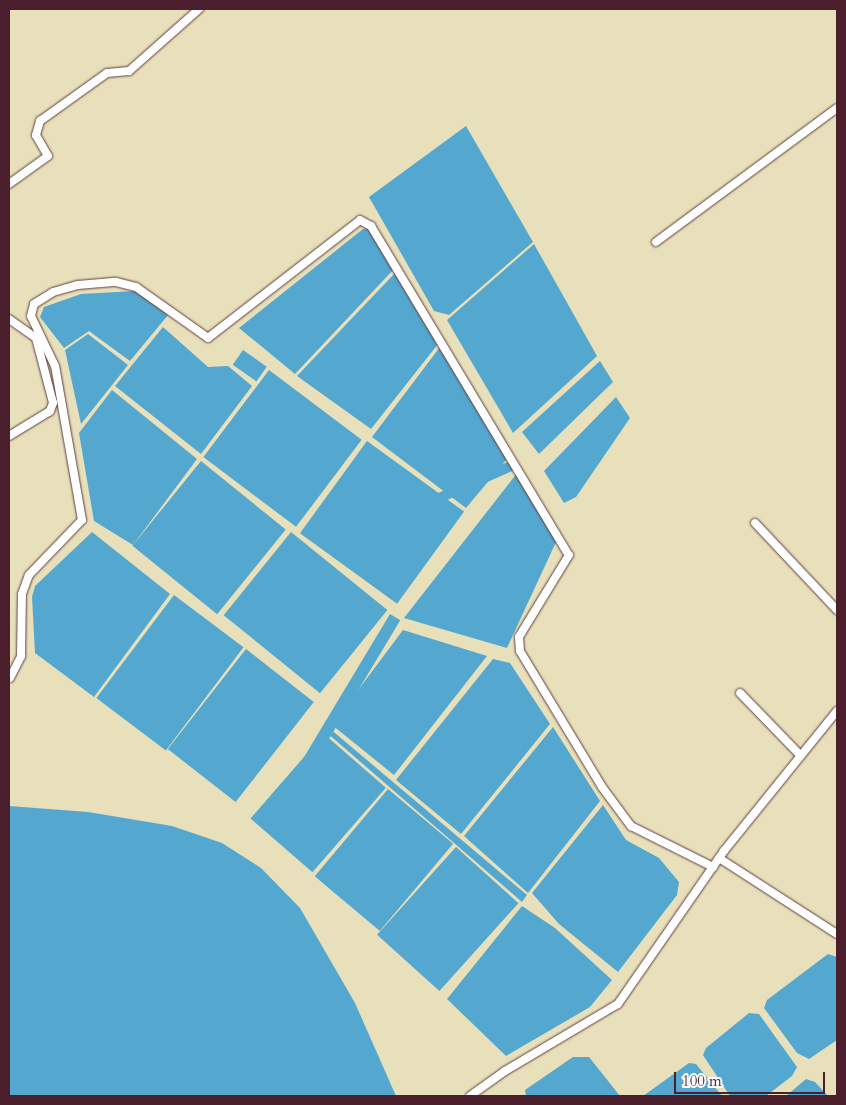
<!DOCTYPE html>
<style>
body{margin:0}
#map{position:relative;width:846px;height:1105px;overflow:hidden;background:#e8e0bb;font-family:Cardo,serif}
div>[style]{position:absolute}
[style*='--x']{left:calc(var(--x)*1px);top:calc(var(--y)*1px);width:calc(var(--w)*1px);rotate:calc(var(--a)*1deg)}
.water>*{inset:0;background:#54a7cf;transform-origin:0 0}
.roads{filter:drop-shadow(0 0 1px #623c41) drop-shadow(0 0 1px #623c41)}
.street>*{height:8px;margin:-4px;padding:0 4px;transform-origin:4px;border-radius:4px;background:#fff}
span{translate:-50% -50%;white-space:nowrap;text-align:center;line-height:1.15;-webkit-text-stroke:4px #fff;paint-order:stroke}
.frame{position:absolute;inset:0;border:10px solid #4a1f2b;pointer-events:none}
.scale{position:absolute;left:674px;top:1072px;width:151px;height:22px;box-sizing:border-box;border:2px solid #4a1f2b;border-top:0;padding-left:6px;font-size:15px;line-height:18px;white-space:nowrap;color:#4a1f2b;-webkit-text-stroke:4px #fff;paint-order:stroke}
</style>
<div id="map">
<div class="water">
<i style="clip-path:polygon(466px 126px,533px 242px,449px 315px,434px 311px,369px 197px)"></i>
<i style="clip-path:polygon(363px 229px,369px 229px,394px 269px,295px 374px,239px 328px)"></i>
<i style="clip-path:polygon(534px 244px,597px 356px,513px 433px,447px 320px)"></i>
<i style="clip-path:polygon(396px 272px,438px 344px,371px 429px,297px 376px)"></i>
<i style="clip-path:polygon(135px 291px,168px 315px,130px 361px,89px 331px,64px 348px,40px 317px,44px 307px,81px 294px)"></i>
<i style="clip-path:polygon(163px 327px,208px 367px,228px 366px,252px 386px,201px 454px,115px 386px)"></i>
<i style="clip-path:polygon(88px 334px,128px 365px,81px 424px,65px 350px)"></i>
<i style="clip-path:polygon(440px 347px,507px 459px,466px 508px,372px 437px)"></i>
<i style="left:243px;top:350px;width:29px;height:18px;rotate:35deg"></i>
<i style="clip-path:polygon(600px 361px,613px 382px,539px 454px,522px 432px)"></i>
<i style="left:269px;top:370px;width:116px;height:109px;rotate:37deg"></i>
<i style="clip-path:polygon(112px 390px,197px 459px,133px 545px,94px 521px,79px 433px)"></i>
<i style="clip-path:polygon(616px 397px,630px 418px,576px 497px,564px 503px,544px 471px)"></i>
<i style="left:367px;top:441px;width:120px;height:114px;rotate:36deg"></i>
<i style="left:201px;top:461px;width:109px;height:109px;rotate:39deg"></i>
<i style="left:510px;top:461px;width:10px;height:187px;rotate:66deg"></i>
<i style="clip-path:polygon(518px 472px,555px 531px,556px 542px,507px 648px,404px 618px)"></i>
<i style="clip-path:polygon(92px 532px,170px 594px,94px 697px,35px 653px,32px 597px,35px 586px)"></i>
<i style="left:291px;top:532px;width:124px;height:107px;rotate:39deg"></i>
<i style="left:174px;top:595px;width:87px;height:129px;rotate:37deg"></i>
<i style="left:390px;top:614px;width:12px;height:231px;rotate:31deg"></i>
<i style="clip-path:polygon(403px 630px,487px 656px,394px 775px,332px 725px)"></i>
<i style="left:246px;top:649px;width:86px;height:127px;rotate:38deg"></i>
<i style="clip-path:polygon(493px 659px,510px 663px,550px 724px,461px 834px,396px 780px)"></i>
<i style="clip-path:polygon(553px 727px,600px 801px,528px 893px,464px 836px)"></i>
<i style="clip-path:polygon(329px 728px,527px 895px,522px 902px,326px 732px)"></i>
<i style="left:324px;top:734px;width:82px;height:112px;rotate:41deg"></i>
<i style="left:388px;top:789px;width:85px;height:114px;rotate:40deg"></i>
<i style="clip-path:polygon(603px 805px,626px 840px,659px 858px,679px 882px,677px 895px,618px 972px,559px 924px,532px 893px)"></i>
<i style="clip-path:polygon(9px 806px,88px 812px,172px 826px,222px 843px,261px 868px,300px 908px,355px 1003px,396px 1096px,9px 1096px)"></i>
<i style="left:456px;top:847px;width:84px;height:118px;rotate:42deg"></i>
<i style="clip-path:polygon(522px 906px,555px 928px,612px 980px,590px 1007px,506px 1056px,447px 999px)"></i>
<i style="clip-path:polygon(828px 954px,837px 957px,837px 1040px,809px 1059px,797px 1053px,764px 1008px,767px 1000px)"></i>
<i style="clip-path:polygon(749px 1013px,759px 1014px,797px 1067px,792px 1076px,766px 1096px,730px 1096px,703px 1055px,706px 1048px)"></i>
<i style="clip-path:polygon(573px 1057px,589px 1057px,620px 1096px,526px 1096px,525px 1090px)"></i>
<i style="clip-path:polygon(689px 1063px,696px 1064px,722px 1096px,643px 1096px)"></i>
<i style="clip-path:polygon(806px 1079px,815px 1082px,828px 1096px,786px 1096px)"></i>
</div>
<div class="roads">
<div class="street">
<i style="--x:9;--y:184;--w:48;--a:-35.7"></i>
<i style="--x:48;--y:156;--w:24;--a:-120"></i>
<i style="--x:36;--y:135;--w:15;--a:-74"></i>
<i style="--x:40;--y:121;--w:82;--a:-35.6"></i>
<i style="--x:107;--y:73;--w:22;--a:-5"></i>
<i style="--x:129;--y:71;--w:94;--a:-41.5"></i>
<i style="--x:656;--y:242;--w:225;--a:-36.5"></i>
<i style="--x:9;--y:319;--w:33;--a:35"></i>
<i style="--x:36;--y:338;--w:67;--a:75.3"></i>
<i style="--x:53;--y:403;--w:9;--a:111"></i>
<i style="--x:50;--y:411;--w:48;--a:148.6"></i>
<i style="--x:755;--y:523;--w:120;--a:46.7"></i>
<i style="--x:10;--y:678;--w:25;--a:-63"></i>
<i style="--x:21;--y:656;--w:62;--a:-89.1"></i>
<i style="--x:22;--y:594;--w:20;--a:-70"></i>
<i style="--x:29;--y:575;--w:76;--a:-46.1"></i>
<i style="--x:82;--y:520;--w:156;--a:-99.9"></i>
<i style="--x:55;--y:366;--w:55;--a:-115.6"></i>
<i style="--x:31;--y:316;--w:12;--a:-76"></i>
<i style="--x:34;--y:304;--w:22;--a:-32"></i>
<i style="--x:53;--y:292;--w:26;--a:-16"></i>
<i style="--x:78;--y:285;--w:38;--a:-5"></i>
<i style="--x:116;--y:282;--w:21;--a:14"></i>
<i style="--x:136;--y:287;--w:88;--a:35.3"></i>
<i style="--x:208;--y:338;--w:192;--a:-37.8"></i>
<i style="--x:360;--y:220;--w:13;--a:29"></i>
<i style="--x:371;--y:226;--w:384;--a:59"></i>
<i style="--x:569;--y:555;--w:96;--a:121.4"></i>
<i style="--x:519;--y:637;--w:14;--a:86"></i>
<i style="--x:520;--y:651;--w:159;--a:58.9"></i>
<i style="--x:602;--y:787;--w:49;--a:53.4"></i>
<i style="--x:631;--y:826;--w:92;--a:26.6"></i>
<i style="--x:740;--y:693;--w:86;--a:45.9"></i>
<i style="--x:719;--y:858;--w:140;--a:32.8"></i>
<i style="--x:470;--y:1096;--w:43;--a:-35.5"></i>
<i style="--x:505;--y:1071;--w:131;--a:-30.7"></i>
<i style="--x:618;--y:1004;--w:186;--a:-55.3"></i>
<i style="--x:724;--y:851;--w:180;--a:-51.1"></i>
</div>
</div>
<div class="frame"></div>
<div class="scale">100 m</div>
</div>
